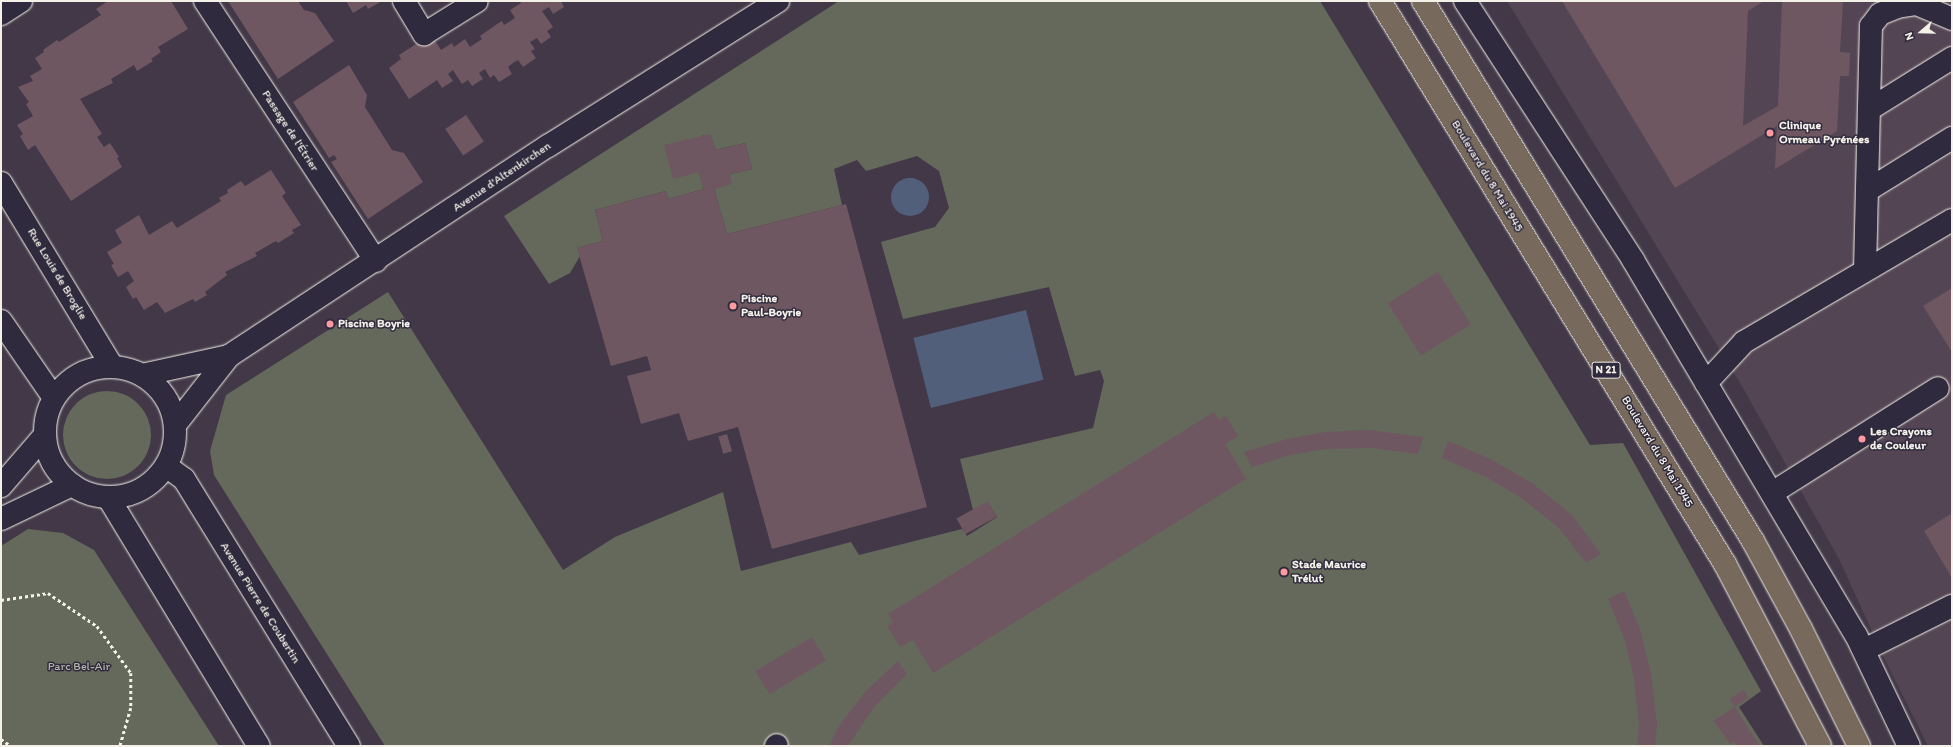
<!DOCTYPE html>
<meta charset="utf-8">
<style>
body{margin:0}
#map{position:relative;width:1953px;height:747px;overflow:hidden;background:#423848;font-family:Itim,sans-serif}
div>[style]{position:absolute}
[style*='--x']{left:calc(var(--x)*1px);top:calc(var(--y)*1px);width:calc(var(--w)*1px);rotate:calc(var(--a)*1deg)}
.built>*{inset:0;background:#534553}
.green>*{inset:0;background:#65695b}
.round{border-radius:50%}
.water>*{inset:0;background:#525f7b;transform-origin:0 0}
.building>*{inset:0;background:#6f5762;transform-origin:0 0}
.path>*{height:2.5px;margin-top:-1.25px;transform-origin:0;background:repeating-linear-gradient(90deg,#f4f1e8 0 3px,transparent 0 6px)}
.roads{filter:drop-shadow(0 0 1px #f4f1e8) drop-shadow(0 0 1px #f4f1e8)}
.minor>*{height:22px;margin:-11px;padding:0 11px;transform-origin:11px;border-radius:11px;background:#2f2a3d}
.minor>.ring{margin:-11px;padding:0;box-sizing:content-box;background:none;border:22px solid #2f2a3d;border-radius:50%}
.major>*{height:22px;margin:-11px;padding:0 11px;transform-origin:11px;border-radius:11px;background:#77695c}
.dots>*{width:11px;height:11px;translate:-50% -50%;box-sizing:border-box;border:2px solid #2f2a3d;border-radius:50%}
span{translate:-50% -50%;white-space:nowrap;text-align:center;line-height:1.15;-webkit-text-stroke:3px #2f2a3d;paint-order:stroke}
.shield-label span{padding:1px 3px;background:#2f2a3d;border:1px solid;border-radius:3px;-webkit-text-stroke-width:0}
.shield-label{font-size:11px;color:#f4f1e8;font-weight:700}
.poi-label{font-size:12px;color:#f4f1e8;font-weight:700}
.left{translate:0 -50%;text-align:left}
.street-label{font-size:12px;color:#f4f1e8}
.park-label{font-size:12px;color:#b4b4a9}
.frame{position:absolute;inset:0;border:2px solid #f4f1e8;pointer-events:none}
.north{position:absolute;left:1901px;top:12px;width:40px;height:40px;-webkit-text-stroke:3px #2f2a3d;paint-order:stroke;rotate:250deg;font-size:11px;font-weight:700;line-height:16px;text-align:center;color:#f4f1e8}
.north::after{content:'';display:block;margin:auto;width:14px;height:18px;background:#f4f1e8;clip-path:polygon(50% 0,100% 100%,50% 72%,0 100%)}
</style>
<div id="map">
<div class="built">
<i style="clip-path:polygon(1507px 1px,1952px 1px,1952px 746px,1928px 746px,1886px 662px,1839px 559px,1743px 388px)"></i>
</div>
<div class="green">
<i style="clip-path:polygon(839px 1px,1320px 1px,1590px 445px,1623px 443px,1761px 691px,1739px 707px,1764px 746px,385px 746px,214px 475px,210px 451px,226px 395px,388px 292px,563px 570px,615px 537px,723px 492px,741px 571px,851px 542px,859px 555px,962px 529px,967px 536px,997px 517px,988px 502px,973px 510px,960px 459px,1093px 428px,1104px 381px,1100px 370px,1075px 376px,1049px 287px,903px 319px,881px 242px,935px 227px,949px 208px,939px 171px,917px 156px,866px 171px,857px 160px,834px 169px,842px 205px,727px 234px,714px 189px,730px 174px,752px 169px,745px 143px,716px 150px,710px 135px,701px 136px,699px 172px,704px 189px,668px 199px,666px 191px,595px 210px,603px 241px,577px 248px,580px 256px,570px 273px,549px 284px,504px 216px)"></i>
<i class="round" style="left:63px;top:391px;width:88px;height:88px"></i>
<i style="clip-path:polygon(28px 529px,63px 533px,94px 550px,219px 746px,1px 746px,1px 546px)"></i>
</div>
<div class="water">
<i class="round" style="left:891px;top:178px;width:38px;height:38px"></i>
<i style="left:1026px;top:310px;width:72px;height:116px;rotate:76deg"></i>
</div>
<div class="building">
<i style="clip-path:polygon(108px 1px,171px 1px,188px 29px,158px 47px,161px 52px,151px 59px,153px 61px,137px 71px,134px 65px,111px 79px,113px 83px,80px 99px,102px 134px,97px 137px,104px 147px,110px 143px,119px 157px,117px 158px,122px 167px,71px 201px,35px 145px,28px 150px,20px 136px,23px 134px,17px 125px,33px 116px,26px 104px,29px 102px,18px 87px,33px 81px,30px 76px,42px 69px,35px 58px,44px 52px,43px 50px,57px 40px,59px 42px,101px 15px,96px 9px)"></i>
<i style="clip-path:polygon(228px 1px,298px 1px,304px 10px,315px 13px,334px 41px,278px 79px)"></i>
<i style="clip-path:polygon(346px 1px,382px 1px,368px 9px,366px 5px,353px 13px)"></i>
<i style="clip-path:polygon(520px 1px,561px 1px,564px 7px,553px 14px,549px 7px,542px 11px,553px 27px,547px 31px,551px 37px,541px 44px,537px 38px,530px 42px,535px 49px,531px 51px,536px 58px,523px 67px,518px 60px,513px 63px,508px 67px,512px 74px,499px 82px,494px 75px,490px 78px,485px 69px,479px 73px,483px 79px,472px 86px,468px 80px,462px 84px,453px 70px,448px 74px,453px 81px,442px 88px,437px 80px,409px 99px,389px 68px,401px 59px,399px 55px,421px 41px,423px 45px,434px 39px,441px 50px,452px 43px,454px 47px,465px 39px,470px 47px,482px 39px,480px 36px,497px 24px,502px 21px,504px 25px,515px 18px,510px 10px,521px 3px)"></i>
<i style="clip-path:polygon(1562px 1px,1764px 1px,1748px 11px,1743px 126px,1778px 106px,1782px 1px,1843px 1px,1840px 52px,1850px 53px,1849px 76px,1840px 76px,1837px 131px,1775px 169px,1777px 126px,1675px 188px)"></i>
<i style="clip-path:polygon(349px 65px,367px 95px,365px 107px,392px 150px,404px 153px,423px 182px,368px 219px,331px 162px,337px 159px,334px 155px,329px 158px,293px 102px)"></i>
<i style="left:466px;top:115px;width:32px;height:25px;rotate:56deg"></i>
<i style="clip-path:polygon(710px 134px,716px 150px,745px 143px,752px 169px,730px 174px,732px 184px,714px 189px,727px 234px,846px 204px,927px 507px,772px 549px,738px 427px,688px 441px,679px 413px,641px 424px,627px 376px,651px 370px,647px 356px,611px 366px,577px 248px,603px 241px,595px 210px,666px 191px,668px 199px,704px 189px,699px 172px,673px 179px,664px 145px)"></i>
<i style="clip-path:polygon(271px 170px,286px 193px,282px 196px,301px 225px,292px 230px,294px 233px,278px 243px,276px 241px,255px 253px,257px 256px,225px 272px,227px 275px,205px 292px,207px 295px,195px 302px,193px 299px,165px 313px,157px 302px,144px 310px,136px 297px,133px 299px,126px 287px,134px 281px,128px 271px,118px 277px,111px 265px,114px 264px,107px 252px,122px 243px,115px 230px,139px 215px,149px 235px,172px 221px,177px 228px,221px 201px,219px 198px,228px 193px,227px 190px,241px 181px,245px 186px)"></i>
<i style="left:1438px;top:272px;width:62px;height:59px;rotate:58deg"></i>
<i style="clip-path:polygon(1952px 288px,1952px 352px,1923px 306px)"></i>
<i style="clip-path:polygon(1214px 412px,1219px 420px,1226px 416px,1238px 436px,1225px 444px,1246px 479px,933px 673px,913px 640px,900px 647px,887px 626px,893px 622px,888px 614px)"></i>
<i style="clip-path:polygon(1370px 430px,1423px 437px,1418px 454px,1371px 448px,1326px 449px,1290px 455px,1252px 467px,1244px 452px,1287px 439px,1325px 432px)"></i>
<i style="left:727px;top:434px;width:18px;height:9px;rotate:74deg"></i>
<i style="clip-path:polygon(1448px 441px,1490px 459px,1532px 483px,1572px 515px,1601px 554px,1586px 563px,1559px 528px,1523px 499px,1486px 477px,1442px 458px)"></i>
<i style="left:988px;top:501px;width:18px;height:36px;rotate:61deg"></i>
<i style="clip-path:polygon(1952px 513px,1952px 578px,1924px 531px)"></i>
<i style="clip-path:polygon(1624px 591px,1640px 629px,1651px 674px,1657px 724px,1655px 746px,1637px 746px,1639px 726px,1634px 679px,1624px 638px,1608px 599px)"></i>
<i style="left:812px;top:637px;width:27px;height:66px;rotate:59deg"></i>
<i style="clip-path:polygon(898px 661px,907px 674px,874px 707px,848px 746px,829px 746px,839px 726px,865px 692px)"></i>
<i style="left:1744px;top:690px;width:9px;height:17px;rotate:58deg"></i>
<i style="clip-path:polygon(1735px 707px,1750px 731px,1760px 746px,1737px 746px,1734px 742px,1730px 744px,1715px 723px,1713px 721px)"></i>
</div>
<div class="path">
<i style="--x:1;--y:600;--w:48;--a:-8.5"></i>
<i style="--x:48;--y:593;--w:59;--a:34"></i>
<i style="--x:97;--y:626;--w:58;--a:54.1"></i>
<i style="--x:131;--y:673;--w:35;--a:90"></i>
<i style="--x:131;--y:708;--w:40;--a:106"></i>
<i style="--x:1;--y:739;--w:12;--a:35"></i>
</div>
<div class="roads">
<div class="minor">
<i style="--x:205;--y:1;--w:311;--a:56.7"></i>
<i style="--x:404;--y:1;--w:39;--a:59"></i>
<i style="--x:424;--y:34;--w:62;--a:-31.9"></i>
<i style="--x:1465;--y:1;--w:309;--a:57"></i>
<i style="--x:1633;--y:260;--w:436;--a:59.3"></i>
<i style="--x:1856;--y:635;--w:123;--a:64.5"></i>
<i style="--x:1;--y:14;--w:24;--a:-33"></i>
<i style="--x:1870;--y:109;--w:97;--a:-31.9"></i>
<i style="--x:1;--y:183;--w:214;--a:58.8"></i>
<i style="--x:1868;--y:190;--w:99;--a:-31.8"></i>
<i style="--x:1865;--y:270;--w:244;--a:-88.6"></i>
<i style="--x:1871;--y:26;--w:15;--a:-53"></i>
<i style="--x:1880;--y:14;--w:18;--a:-22"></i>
<i style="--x:1897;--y:7;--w:20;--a:-9"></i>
<i style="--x:1917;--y:4;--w:38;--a:23"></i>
<i style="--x:1;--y:321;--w:93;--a:55.5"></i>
<i class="ring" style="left:45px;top:367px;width:108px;height:108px"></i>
<i style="--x:142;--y:375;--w:89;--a:-12.3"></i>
<i style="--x:1706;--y:383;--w:56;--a:-47.2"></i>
<i style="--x:1744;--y:342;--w:241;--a:-30.4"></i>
<i style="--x:175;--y:425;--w:88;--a:-52"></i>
<i style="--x:229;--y:356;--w:382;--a:-33.4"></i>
<i style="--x:548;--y:146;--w:272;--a:-32.2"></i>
<i style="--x:166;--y:466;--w:22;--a:36"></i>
<i style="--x:184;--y:479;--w:314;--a:58.3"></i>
<i style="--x:1;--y:486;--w:67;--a:-49.2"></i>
<i style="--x:1772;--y:493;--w:196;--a:-32.3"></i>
<i style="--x:108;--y:497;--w:291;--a:58.8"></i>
<i style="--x:1;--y:519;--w:79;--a:-25.6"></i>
<i style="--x:1864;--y:650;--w:98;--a:-26.6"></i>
<i style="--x:776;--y:746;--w:1;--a:-45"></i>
</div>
<div class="major">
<i style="--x:1380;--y:1;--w:660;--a:58.5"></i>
<i style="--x:1725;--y:564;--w:205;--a:62.4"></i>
<i style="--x:1423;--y:1;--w:633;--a:58.57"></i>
<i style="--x:1753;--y:541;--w:100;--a:61.4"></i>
<i style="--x:1801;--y:629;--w:131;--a:63.6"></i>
</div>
</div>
<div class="dots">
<i style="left:1770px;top:133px;background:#ff9aa2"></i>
<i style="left:733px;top:306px;background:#ff9aa2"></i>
<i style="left:330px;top:324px;background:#ff9aa2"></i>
<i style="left:1862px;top:439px;background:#ff9aa2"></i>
<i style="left:1284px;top:572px;background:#ff9aa2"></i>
</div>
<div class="shield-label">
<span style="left:1606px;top:370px">N 21</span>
</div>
<div class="poi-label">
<span class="left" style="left:1779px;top:133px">Clinique<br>Ormeau Pyrénées</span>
<span class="left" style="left:741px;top:306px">Piscine<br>Paul-Boyrie</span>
<span class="left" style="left:338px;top:324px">Piscine Boyrie</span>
<span class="left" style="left:1870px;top:439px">Les Crayons<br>de Couleur</span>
<span class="left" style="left:1292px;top:572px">Stade Maurice<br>Trélut</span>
</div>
<div class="street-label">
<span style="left:290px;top:131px;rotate:57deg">Passage de l'Étrier</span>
<span style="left:1487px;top:176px;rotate:59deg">Boulevard du 8 Mai 1945</span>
<span style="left:502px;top:177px;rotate:-34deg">Avenue d'Altenkirchen</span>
<span style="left:57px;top:274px;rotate:59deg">Rue Louis de Broglie</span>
<span style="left:1657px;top:452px;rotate:59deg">Boulevard du 8 Mai 1945</span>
<span style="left:260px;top:603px;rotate:58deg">Avenue Pierre de Coubertin</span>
</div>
<div class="park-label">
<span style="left:79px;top:667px">Parc Bel-Air</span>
</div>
<div class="frame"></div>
<div class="north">N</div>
</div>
